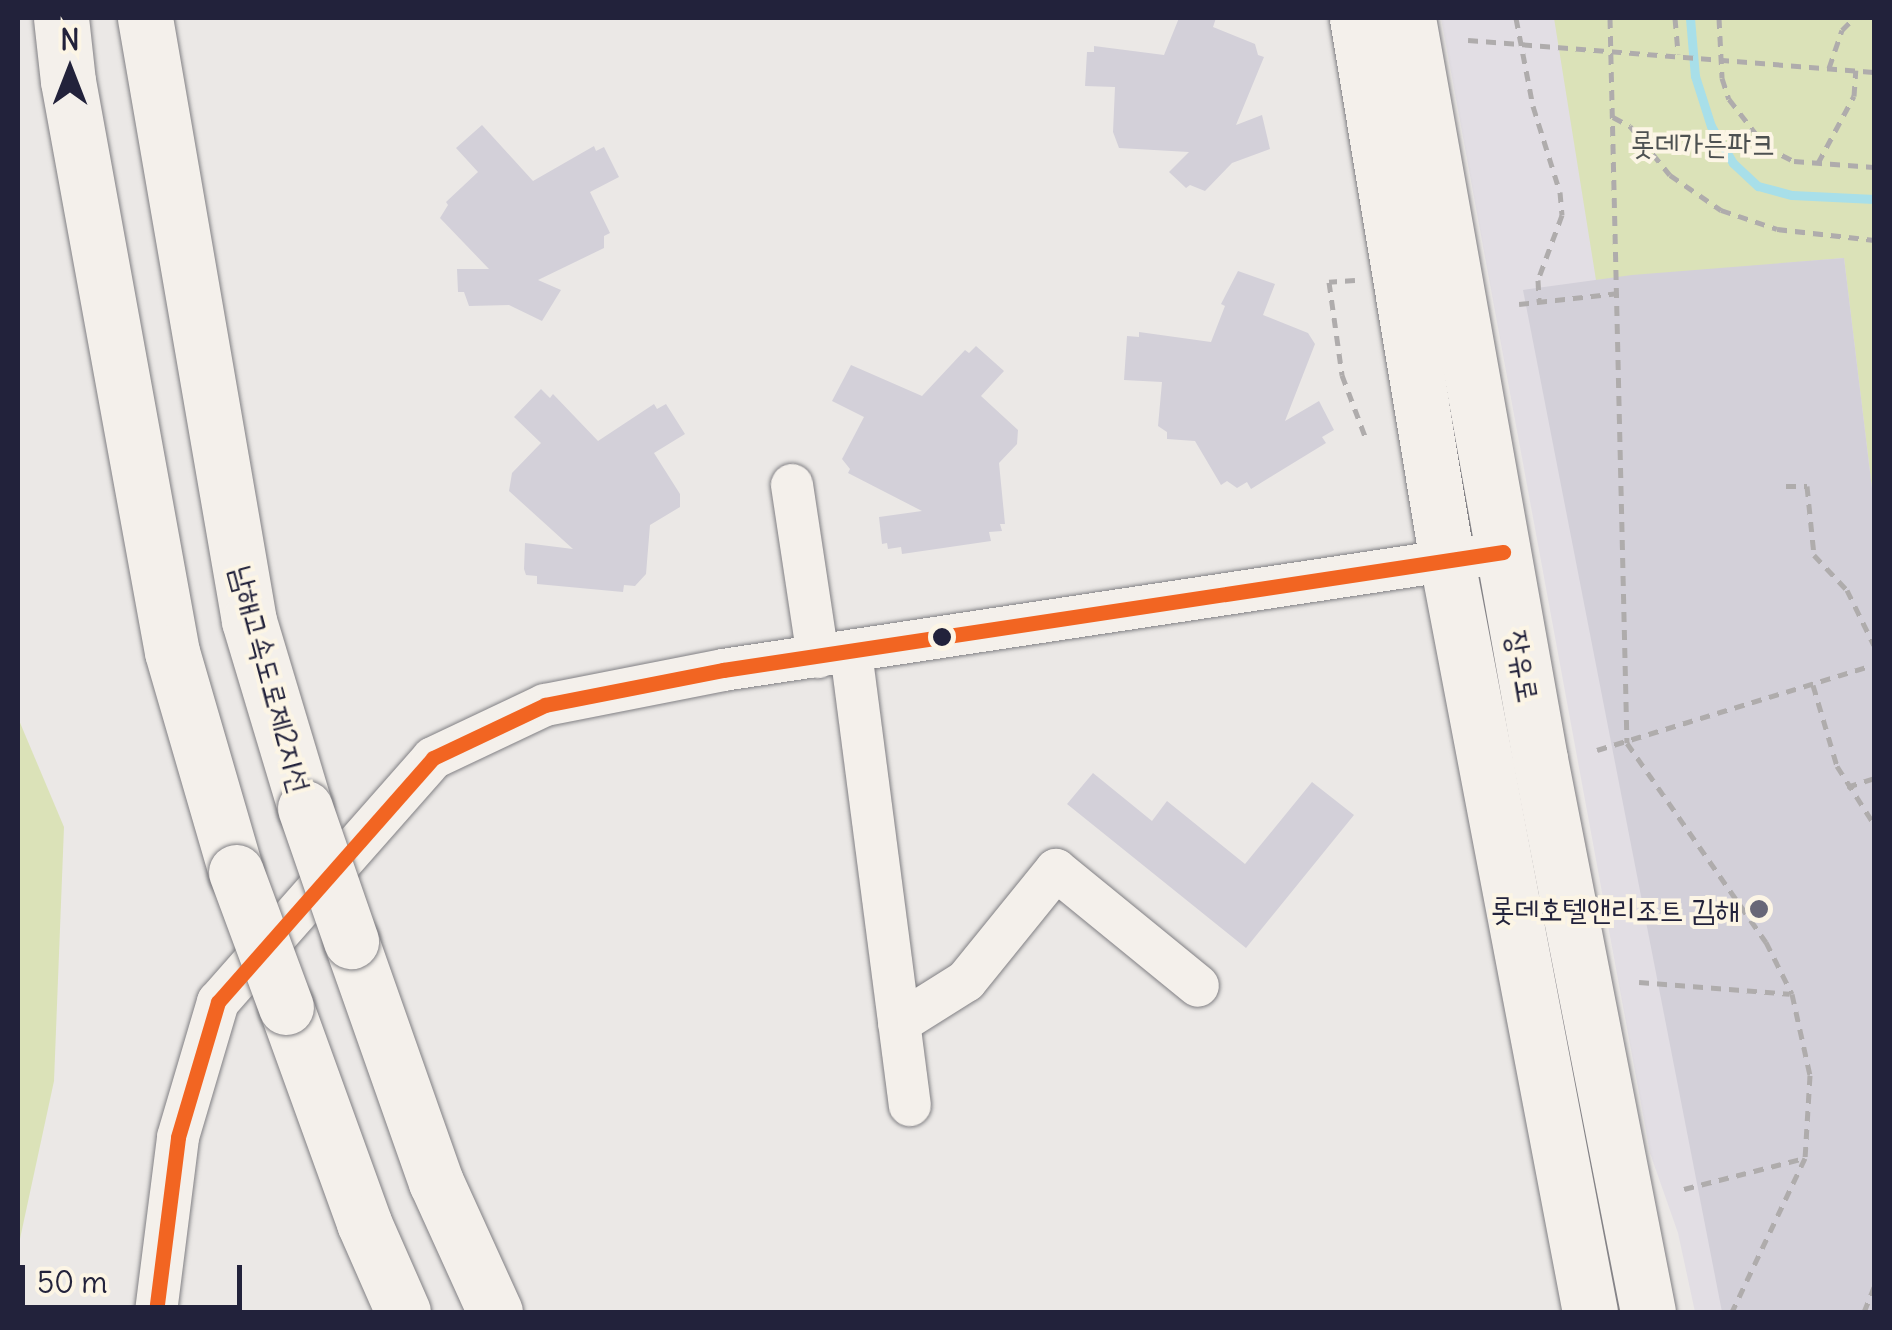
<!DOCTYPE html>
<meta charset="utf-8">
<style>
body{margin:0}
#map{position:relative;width:1892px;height:1330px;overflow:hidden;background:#ebe8e6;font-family:Delius,"Poor Story",sans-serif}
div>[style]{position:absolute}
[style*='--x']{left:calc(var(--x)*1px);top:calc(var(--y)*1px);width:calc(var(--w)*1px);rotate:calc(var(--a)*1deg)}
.built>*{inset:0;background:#e2dee4}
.green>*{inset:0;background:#dbe2b8}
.stream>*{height:9px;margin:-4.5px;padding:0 4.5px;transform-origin:4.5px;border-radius:4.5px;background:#a8dfe9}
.building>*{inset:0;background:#d3d0d9}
.path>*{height:5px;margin-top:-2.5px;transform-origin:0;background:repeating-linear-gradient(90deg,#afacac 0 10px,transparent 0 18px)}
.roads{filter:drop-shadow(0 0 2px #818084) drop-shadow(0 0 2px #818084)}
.minor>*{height:42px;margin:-21px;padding:0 21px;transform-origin:21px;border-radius:21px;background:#f4f0eb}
.major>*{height:55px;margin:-27.5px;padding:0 27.5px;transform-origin:27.5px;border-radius:27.5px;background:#f4f0eb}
.highway>*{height:55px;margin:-27.5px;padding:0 27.5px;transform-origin:27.5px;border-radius:27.5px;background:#f4f0eb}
.bridges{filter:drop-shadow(0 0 2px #818084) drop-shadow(0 0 2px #818084)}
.highway-bridge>*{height:55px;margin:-27.5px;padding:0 27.5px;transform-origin:27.5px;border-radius:27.5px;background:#f4f0eb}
.bus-1>*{height:15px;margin:-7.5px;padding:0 7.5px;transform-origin:7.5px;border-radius:7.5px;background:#f26522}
.dots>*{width:28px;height:28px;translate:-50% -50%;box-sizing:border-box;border:5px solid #fcf5e5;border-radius:50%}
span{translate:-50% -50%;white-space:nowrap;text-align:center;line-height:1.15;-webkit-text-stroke:8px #fcf5e5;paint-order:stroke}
.park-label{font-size:30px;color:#4d5151}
.street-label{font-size:30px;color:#22223b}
.poi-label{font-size:30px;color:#22223b}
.right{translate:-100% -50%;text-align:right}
.frame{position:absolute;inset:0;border:20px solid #22223b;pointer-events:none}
.north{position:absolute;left:20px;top:20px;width:100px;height:100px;-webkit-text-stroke:8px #fcf5e5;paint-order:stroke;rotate:0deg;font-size:28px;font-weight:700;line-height:40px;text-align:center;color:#22223b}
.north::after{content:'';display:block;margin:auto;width:35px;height:45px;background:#22223b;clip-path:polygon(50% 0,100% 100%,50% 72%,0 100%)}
.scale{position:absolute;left:20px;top:1265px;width:222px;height:45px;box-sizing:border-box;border:5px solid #22223b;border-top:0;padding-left:12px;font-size:30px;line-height:35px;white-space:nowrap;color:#22223b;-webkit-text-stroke:8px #fcf5e5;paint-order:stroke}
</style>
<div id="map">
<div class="built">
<i style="clip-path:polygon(1441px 18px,1874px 18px,1874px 1312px,1695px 1312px,1678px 1233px,1650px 1153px)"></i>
</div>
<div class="green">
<i style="clip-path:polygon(1554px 18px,1874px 18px,1874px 505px,1844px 258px,1596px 280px)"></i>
<i style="clip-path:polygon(18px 718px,64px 827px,54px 1081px,18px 1248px)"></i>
</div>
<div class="stream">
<i style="--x:1690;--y:18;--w:58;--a:85.1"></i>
<i style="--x:1695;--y:76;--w:52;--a:72.3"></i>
<i style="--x:1711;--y:126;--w:43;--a:59.3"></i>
<i style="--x:1733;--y:163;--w:34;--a:43"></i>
<i style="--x:1758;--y:186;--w:35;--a:15"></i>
<i style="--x:1792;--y:195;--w:82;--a:2.8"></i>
</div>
<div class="building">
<i style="clip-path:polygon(1179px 18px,1216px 18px,1213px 27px,1255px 44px,1258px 55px,1264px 57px,1236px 125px,1262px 115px,1270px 149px,1232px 163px,1205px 191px,1190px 185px,1186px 188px,1169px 172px,1189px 152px,1119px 148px,1113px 132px,1115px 87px,1085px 86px,1087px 52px,1094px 52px,1094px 46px,1164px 55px)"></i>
<i style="clip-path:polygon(482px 125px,533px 181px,594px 146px,596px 151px,604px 147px,619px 177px,590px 192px,610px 233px,604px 236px,604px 248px,538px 280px,561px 290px,542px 321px,509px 305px,469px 306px,464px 292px,458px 292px,457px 269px,489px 269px,440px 218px,448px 205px,446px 202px,478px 172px,456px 148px)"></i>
<i style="clip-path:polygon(1844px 258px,1874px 505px,1874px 1312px,1722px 1312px,1523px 290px,1632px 275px)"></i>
<i style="clip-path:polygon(1238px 271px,1275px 284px,1263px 315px,1308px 333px,1315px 344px,1285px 421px,1319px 401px,1334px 430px,1322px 437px,1326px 443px,1251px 489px,1247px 482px,1237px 488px,1227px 481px,1221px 485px,1195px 441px,1167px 439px,1167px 432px,1158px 426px,1162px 382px,1124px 380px,1127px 336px,1139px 337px,1139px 332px,1211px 342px,1225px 306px,1221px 304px)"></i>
<i style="clip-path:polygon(976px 346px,1004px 371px,981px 396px,1018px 430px,1017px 444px,999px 463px,1005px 524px,1000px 524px,1002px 531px,989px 532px,991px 541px,902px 554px,901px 547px,888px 549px,887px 543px,882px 544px,879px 517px,922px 511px,848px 473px,850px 469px,842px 459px,864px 417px,832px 401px,851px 365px,922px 396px,965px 350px,969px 353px)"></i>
<i style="clip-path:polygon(541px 389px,550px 398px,553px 394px,598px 441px,654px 404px,657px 409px,666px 404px,685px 434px,654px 453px,680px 494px,680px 507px,650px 525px,646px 574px,635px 586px,624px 585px,623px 592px,537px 584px,537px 576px,526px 575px,524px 569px,525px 543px,573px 549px,509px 491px,512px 473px,541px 443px,514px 417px)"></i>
<i style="clip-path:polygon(1093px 773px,1152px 821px,1167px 801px,1245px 864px,1312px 782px,1354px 815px,1246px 948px,1067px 804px)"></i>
</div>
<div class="path">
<i style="--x:1516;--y:18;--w:90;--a:79.1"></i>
<i style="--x:1533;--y:106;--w:90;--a:72.6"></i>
<i style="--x:1560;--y:192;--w:23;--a:85"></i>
<i style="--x:1562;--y:215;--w:69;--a:110.3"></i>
<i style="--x:1538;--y:280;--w:22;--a:87"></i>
<i style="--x:1610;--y:18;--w:725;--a:88.66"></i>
<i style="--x:1627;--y:743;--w:243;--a:55.1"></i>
<i style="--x:1766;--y:942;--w:58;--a:63.4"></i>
<i style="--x:1792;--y:994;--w:83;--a:77.5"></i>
<i style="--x:1810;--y:1075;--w:83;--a:93.4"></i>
<i style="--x:1805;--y:1158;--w:170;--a:115.4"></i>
<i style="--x:1675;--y:18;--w:36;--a:85"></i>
<i style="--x:1719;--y:18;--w:60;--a:87.1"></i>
<i style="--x:1722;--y:78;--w:22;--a:72"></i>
<i style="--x:1729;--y:99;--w:61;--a:52.4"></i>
<i style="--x:1766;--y:147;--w:31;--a:27"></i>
<i style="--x:1794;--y:161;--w:80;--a:4.3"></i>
<i style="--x:1468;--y:40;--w:407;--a:4.5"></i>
<i style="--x:1829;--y:68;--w:40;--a:-71.1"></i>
<i style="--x:1842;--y:30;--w:17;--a:-45"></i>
<i style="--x:1613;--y:117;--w:19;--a:28"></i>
<i style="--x:1630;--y:126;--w:63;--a:50.8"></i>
<i style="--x:1670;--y:175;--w:62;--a:34.5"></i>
<i style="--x:1721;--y:210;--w:59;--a:18.7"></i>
<i style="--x:1777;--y:229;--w:98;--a:6.5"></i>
<i style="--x:1818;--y:163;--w:76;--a:-61.8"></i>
<i style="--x:1854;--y:96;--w:26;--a:-86"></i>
<i style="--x:1355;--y:280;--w:26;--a:176"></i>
<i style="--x:1329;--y:282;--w:94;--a:82"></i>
<i style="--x:1342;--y:375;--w:68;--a:69.4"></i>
<i style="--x:1519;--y:304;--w:101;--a:-6.3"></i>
<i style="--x:1786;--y:486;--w:21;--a:0"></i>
<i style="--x:1807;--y:486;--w:69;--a:84.2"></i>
<i style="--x:1814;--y:555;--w:48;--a:46.7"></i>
<i style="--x:1847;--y:590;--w:61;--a:63.9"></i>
<i style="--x:1813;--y:685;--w:84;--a:73.5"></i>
<i style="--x:1837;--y:766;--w:69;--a:57.5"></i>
<i style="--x:1597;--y:750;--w:290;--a:-17.1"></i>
<i style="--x:1847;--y:787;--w:28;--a:-18"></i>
<i style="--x:1639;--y:982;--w:151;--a:4.5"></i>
<i style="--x:1684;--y:1189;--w:125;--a:-14.4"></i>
<i style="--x:1864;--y:1312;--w:27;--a:-68"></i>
</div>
<div class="roads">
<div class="minor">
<i style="--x:792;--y:485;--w:174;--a:81.4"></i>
<i style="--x:851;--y:652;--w:457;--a:82.6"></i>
<i style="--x:899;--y:1023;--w:79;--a:-32.1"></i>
<i style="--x:966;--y:981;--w:143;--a:-51"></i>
<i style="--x:1056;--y:870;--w:183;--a:39.2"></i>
<i style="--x:156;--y:1312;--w:176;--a:-82.8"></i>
<i style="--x:178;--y:1137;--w:141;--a:-73.5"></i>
<i style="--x:218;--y:1002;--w:325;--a:-48.6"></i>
<i style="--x:433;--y:758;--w:124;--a:-25.3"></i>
<i style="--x:545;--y:705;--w:181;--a:-11.1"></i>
<i style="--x:723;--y:670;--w:764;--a:-8.59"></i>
</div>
<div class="major">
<i style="--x:1357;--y:18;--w:550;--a:80.59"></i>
<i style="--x:1447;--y:561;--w:764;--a:79.22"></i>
<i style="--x:1408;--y:18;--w:753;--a:79.9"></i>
<i style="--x:1540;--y:759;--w:563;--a:78.95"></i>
</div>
<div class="highway">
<i style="--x:61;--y:18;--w:63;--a:83.7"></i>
<i style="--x:68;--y:81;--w:580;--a:79.68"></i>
<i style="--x:172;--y:652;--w:229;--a:73.8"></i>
<i style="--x:145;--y:18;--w:612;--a:80.21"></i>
<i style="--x:249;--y:621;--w:195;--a:73.3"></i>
<i style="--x:351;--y:941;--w:256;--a:70.6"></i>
<i style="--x:436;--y:1182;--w:143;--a:65.6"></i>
<i style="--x:286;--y:1007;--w:230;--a:70.1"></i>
<i style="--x:364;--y:1223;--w:97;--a:66.3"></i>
</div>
</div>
<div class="bridges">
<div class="highway-bridge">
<i style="--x:305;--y:808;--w:141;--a:70.9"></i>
<i style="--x:236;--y:872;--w:144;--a:69.7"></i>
</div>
</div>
<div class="bus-1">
<i style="--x:156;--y:1312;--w:176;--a:-82.8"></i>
<i style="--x:178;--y:1137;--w:141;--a:-73.5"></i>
<i style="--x:218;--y:1002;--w:325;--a:-48.6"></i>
<i style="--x:433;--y:758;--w:124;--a:-25.3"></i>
<i style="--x:545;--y:705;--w:181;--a:-11.1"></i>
<i style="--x:723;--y:670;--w:789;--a:-8.6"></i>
</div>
<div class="dots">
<i style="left:942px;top:637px;background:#22223b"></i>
<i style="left:1759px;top:909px;background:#686777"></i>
</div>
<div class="park-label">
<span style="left:1703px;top:143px">롯데가든파크</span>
</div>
<div class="street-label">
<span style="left:1523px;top:666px;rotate:80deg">장유로</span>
<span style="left:271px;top:679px;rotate:75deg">남해고속도로제2지선</span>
</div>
<div class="poi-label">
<span class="right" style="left:1739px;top:909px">롯데호텔앤리조트 김해</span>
</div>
<div class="frame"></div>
<div class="north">N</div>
<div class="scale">50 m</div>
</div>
